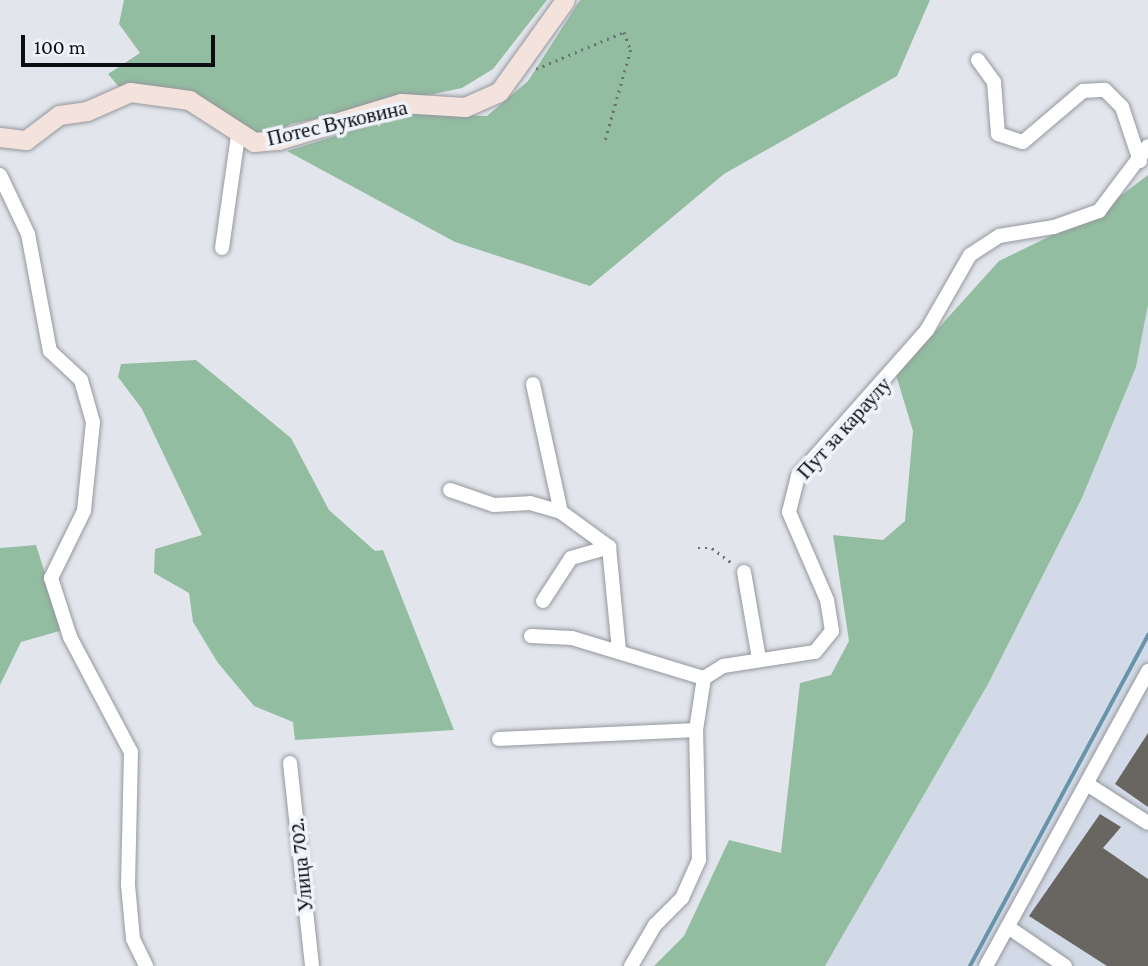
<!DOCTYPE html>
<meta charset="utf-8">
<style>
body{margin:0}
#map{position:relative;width:1148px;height:966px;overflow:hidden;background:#e2e6ec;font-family:"Crimson Pro",serif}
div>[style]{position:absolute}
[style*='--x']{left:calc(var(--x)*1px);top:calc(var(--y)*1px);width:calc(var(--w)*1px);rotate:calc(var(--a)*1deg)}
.built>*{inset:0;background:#d3dae7}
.forest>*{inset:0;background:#93bda1}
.stream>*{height:3.5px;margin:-1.75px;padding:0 1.75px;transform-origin:1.75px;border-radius:1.75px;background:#6793ab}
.building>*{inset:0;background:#696560}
.path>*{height:2.5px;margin-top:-1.25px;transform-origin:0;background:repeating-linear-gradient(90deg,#6c6f72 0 2px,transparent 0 7px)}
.roads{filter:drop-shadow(0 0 2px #94979d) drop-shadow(0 0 2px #94979d)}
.minor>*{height:14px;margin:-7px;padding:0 7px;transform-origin:7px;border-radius:7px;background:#fff}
.major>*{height:19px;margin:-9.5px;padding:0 9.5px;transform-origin:9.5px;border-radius:9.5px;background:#f4e3dd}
span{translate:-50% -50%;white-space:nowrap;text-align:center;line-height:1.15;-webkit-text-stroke:7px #eff3fa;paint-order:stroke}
.street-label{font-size:21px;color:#0c0d0f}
.scale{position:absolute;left:21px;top:35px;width:194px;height:32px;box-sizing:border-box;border:4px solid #0c0d0f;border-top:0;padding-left:9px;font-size:21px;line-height:24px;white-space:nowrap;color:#0c0d0f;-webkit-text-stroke:5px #eff3fa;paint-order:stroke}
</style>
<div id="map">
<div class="built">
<i style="clip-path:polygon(1148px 306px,1148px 966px,825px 966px,988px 684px,1082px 498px,1136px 367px)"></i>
</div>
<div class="forest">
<i style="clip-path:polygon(124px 0,547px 0,493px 69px,462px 88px,291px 124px,258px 144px,206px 103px,119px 87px,108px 74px,140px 53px,119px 24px)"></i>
<i style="clip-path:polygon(580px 0,930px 0,897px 76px,724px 174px,590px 286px,455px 242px,287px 151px,406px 114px,487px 116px,528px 81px)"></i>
<i style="clip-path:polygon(1148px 175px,1148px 305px,1136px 367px,1082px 498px,988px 684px,825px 966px,654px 966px,684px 936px,729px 840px,781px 853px,800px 683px,831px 675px,849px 641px,833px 535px,883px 540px,905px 521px,913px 431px,896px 375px,999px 261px,1099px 212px)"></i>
<i style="clip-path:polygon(196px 360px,291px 438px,329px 510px,375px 551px,383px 550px,454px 730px,295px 740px,293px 722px,254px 706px,218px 663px,193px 622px,189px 593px,154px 573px,155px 549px,202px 535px,142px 409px,118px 377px,121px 364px)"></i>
<i style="clip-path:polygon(36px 545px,63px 630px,21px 642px,0 685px,0 548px)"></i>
</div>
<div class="stream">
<i style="--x:970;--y:966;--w:376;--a:-61.7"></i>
</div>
<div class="building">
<i style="clip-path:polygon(1148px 733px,1148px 807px,1115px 784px)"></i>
<i style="clip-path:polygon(1100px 814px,1121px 827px,1103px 848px,1148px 879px,1148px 966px,1107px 966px,1029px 916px)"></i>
</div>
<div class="path">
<i style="--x:536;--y:69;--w:95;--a:-22.8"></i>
<i style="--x:624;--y:32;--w:19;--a:69"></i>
<i style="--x:631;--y:50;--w:95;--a:105.9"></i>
<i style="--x:698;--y:548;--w:14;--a:0"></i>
<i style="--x:712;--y:548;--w:26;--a:37"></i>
</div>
<div class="roads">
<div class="minor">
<i style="--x:978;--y:60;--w:27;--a:54"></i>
<i style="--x:994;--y:82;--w:52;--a:85.6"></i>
<i style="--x:998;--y:134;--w:26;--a:18"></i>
<i style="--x:1023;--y:142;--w:79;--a:-40.4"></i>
<i style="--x:1083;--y:91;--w:22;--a:-3"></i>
<i style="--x:1105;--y:90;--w:24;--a:45"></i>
<i style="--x:1122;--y:107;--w:57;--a:71.6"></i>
<i style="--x:0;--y:175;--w:65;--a:64.6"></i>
<i style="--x:28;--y:234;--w:119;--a:79.4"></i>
<i style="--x:50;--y:351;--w:42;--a:43.1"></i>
<i style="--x:81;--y:380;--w:44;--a:74.1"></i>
<i style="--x:93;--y:422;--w:89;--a:95.8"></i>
<i style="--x:84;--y:511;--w:75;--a:116.2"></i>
<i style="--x:51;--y:578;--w:62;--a:72.1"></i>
<i style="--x:70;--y:637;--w:130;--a:62.1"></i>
<i style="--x:131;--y:752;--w:133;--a:91.3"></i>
<i style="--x:128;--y:885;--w:54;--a:84.7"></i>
<i style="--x:133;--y:939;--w:30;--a:64"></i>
<i style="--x:222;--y:248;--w:114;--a:-81.9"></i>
<i style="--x:533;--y:384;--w:131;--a:77.7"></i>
<i style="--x:450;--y:490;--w:46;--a:18.8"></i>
<i style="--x:494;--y:505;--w:36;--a:-3"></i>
<i style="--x:530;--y:503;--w:32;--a:16"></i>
<i style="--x:561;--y:512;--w:59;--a:36.1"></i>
<i style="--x:609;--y:547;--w:104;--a:84.5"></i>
<i style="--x:744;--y:572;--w:88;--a:80.2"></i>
<i style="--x:543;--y:601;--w:51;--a:-56.9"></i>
<i style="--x:571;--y:558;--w:40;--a:-16"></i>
<i style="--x:531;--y:636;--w:41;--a:2.8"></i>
<i style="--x:572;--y:638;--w:138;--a:16.9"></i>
<i style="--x:499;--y:739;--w:197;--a:-2.6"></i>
<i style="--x:290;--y:763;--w:204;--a:83.8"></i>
<i style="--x:1087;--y:784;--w:72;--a:32.6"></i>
<i style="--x:1008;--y:927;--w:69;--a:34.4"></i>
<i style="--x:631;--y:966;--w:48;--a:-59.7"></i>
<i style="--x:655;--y:925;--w:38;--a:-45"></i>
<i style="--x:682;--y:898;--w:42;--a:-65.9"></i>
<i style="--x:699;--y:860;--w:130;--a:-91.3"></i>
<i style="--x:696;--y:730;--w:53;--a:-81.3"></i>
<i style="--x:704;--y:678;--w:22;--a:-32"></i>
<i style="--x:723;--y:666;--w:93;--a:-8.7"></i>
<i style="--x:815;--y:652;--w:27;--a:-51"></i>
<i style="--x:832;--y:631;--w:31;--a:-99"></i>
<i style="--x:827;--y:600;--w:96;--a:-113.4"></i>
<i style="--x:789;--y:512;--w:37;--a:-76"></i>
<i style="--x:798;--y:476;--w:195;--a:-48.5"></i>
<i style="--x:927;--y:330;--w:86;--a:-60.2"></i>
<i style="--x:970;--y:255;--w:35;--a:-33"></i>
<i style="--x:999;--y:236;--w:56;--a:-9.3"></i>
<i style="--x:1054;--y:227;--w:48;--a:-19.6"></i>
<i style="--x:1099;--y:211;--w:81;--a:-53"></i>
<i style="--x:986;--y:966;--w:337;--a:-61.2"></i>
</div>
<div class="major">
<i style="--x:0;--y:137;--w:26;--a:7"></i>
<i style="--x:26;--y:140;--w:41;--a:-37.1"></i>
<i style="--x:59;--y:115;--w:28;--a:-8"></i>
<i style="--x:87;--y:111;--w:47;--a:-23.8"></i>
<i style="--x:130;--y:92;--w:60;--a:7.7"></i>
<i style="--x:189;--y:100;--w:77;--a:32.9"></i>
<i style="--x:254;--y:142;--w:25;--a:-5"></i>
<i style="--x:279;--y:140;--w:127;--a:-16.9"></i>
<i style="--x:401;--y:103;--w:64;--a:3.6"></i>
<i style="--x:465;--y:107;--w:37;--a:-24"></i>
<i style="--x:499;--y:92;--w:113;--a:-54.3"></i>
</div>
</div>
<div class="street-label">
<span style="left:337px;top:123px;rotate:-13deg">Потес Вуковина</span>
<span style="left:844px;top:428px;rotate:-48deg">Пут за караулу</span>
<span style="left:301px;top:865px;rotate:-96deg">Улица 702.</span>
</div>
<div class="scale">100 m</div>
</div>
